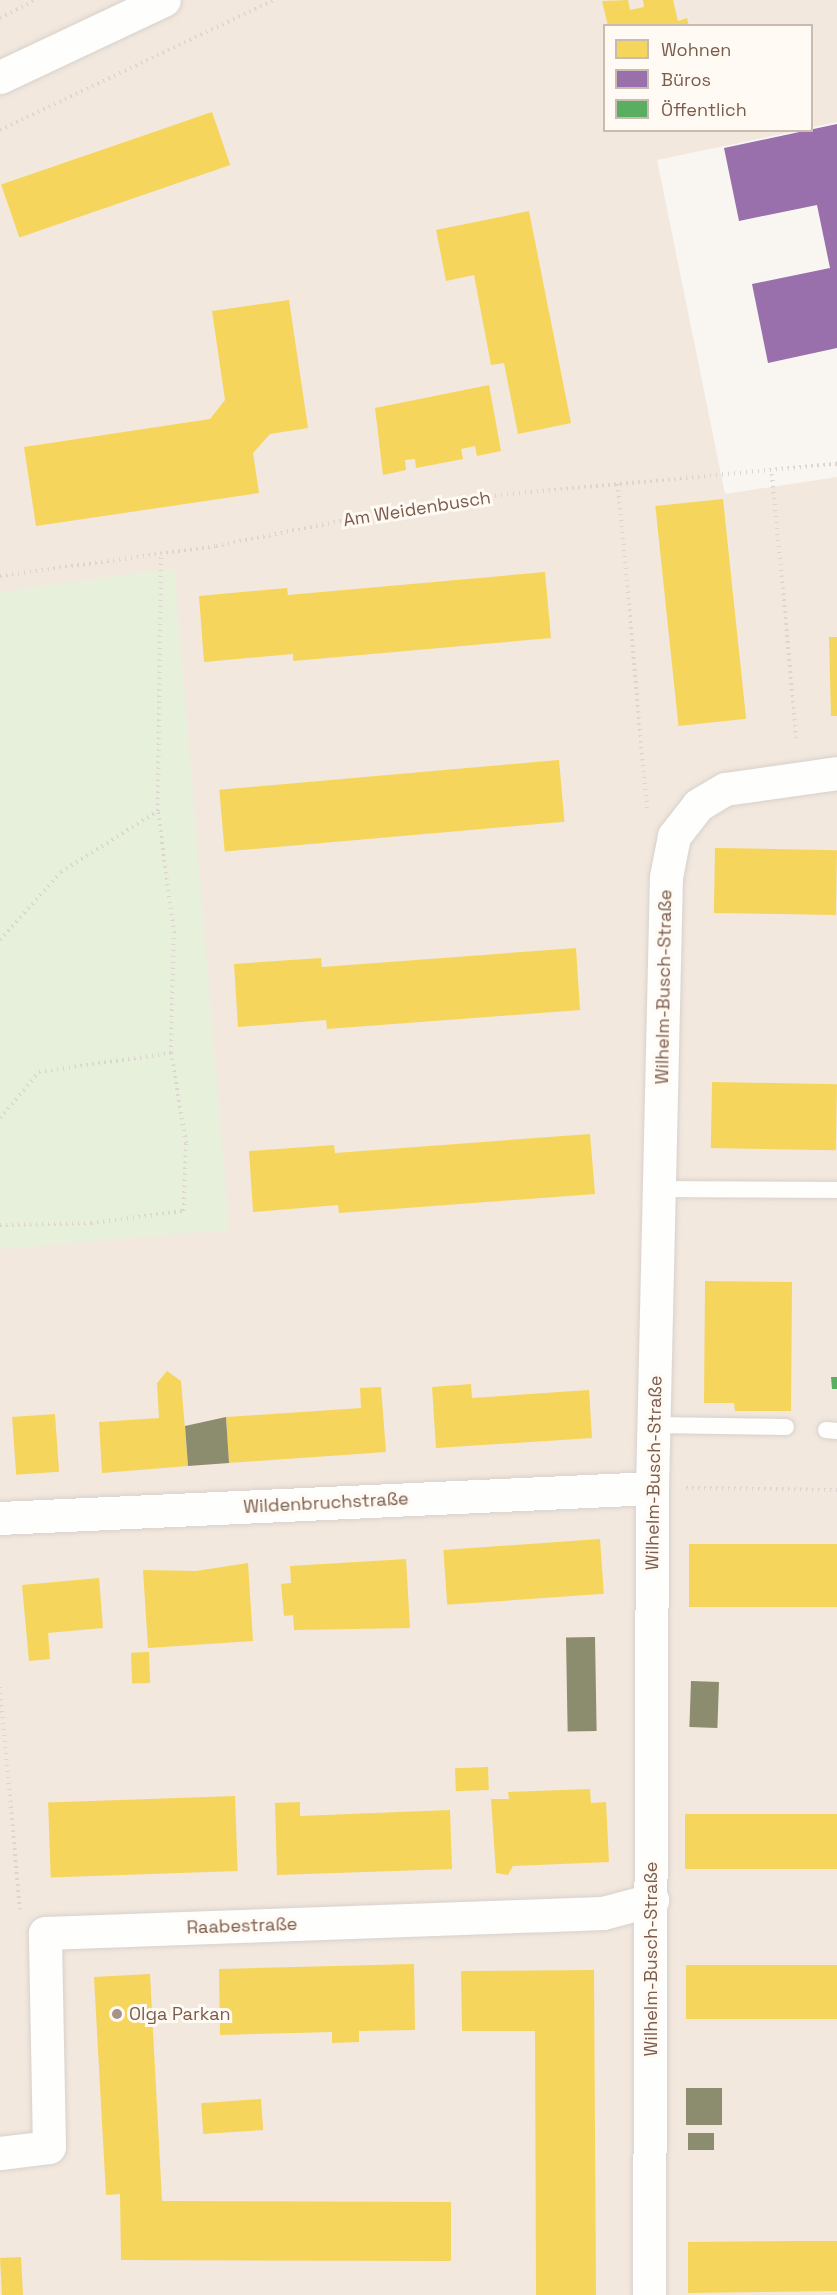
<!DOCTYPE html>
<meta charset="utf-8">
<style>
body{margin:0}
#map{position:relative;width:837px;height:2295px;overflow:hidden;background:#f9f5f0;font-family:"Space Grotesk",sans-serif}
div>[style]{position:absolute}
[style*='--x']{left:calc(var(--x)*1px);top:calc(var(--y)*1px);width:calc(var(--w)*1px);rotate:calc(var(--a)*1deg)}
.residential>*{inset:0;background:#f2e8de}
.green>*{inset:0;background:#e7f0db}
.homes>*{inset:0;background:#f6d55c;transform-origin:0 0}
.offices>*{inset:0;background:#9970ab}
.public>*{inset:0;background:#5aae61}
.industry>*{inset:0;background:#8c8c6e;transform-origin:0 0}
.path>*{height:4px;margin-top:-2px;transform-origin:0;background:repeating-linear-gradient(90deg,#dcd5d0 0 1.5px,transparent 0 6px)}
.roads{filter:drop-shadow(0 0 2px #d7d1cb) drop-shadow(0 0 2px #d7d1cb)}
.lane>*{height:16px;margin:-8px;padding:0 8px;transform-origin:8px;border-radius:8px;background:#fefefd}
.street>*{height:33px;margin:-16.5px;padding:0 16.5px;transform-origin:16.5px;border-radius:16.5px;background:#fefefd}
.dots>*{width:16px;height:16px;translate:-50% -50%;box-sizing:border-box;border:3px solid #fffaf3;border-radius:50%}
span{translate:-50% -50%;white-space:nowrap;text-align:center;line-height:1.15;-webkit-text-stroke:6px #fffaf3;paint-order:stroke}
.street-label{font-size:18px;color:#7a5c4d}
.poi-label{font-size:18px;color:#7a5c4d}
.left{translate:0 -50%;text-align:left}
.legend{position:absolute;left:603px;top:24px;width:210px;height:108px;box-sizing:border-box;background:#fffaf3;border:2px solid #cabbb1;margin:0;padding:8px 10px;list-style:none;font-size:18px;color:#7a5c4d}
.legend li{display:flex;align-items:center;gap:12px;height:30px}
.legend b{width:30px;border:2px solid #cabbb1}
</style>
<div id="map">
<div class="residential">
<i style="clip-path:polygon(0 0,837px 0,837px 122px,812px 127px,812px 26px,604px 26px,604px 130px,796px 131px,657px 160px,725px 494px,837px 477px,837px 2295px,0 2295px)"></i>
</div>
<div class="green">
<i style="clip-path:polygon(174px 568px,229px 1230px,0 1249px,0 592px)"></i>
</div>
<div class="homes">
<i style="clip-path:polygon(628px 0,630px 10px,644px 7px,643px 0,673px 0,678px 21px,687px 18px,689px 26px,608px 26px,602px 1px)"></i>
<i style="left:212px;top:112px;width:56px;height:223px;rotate:71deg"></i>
<i style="clip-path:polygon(529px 211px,571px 423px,518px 434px,504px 363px,491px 365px,474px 275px,446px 281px,436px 230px)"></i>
<i style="clip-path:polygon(289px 300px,308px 428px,270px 434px,253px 453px,259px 493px,36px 526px,24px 447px,210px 419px,225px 400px,212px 311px)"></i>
<i style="clip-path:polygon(489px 385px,501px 451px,477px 456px,475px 446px,461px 449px,463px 459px,416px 468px,415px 459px,405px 460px,406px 470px,383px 475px,375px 408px)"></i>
<i style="left:723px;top:499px;width:221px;height:68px;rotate:84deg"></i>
<i style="clip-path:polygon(545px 572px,551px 638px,293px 661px,293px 654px,204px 662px,199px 596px,287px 588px,288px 595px)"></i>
<i style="clip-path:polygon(829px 637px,837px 637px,837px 716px,831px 716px)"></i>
<i style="left:559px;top:760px;width:62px;height:341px;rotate:85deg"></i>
<i style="left:715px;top:848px;width:122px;height:65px;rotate:1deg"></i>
<i style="clip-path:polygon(576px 948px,580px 1010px,327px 1029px,326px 1020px,238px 1027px,234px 964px,321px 958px,322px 967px)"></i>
<i style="left:712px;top:1082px;width:125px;height:66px;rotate:1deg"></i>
<i style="clip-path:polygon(590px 1134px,595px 1194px,339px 1213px,338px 1205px,253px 1212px,249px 1151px,334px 1145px,335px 1153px)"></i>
<i style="clip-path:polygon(705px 1281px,792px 1282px,791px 1411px,735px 1411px,734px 1403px,704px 1403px)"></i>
<i style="clip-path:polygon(167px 1371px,181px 1381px,188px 1466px,102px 1473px,99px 1422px,159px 1418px,157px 1383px)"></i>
<i style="clip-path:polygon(471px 1384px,472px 1398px,589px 1390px,592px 1438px,436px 1448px,432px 1387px)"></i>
<i style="clip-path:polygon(381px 1387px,386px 1452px,229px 1463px,226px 1417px,361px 1408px,360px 1388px)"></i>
<i style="left:55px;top:1414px;width:58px;height:43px;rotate:86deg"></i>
<i style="left:600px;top:1539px;width:55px;height:157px;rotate:86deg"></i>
<i style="left:837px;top:1544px;width:63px;height:148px;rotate:90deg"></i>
<i style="clip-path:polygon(406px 1559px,410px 1628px,294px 1630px,293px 1615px,284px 1616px,281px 1584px,291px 1583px,290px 1566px)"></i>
<i style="clip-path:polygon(248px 1563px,253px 1641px,148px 1648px,143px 1570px,196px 1571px)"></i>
<i style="clip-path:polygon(99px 1578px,103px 1628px,48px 1633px,50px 1659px,29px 1661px,22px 1585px)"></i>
<i style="left:149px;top:1652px;width:31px;height:18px;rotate:88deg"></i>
<i style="left:488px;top:1767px;width:23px;height:33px;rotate:88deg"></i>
<i style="clip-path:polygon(590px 1789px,591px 1803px,606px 1802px,609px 1862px,513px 1866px,508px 1875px,496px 1873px,491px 1799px,509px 1799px,508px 1792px)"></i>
<i style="left:235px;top:1796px;width:75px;height:187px;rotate:88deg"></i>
<i style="clip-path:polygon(300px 1802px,300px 1816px,450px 1810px,452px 1869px,277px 1875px,275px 1803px)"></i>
<i style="left:837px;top:1814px;width:55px;height:152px;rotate:90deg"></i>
<i style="clip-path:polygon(414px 1964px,415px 2030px,359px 2031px,359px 2042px,332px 2043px,332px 2032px,220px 2035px,219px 1969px)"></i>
<i style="left:686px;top:1965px;width:151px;height:54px"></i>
<i style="clip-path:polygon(594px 1970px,596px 2295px,536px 2295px,535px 2031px,462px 2031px,461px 1971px)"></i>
<i style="clip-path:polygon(150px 1974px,162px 2201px,451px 2202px,451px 2261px,121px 2260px,120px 2194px,106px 2195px,94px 1977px)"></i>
<i style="left:261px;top:2099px;width:31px;height:60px;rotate:86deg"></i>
<i style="clip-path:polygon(800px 2241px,837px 2241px,837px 2291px,688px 2293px,688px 2242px)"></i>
<i style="left:21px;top:2257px;width:38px;height:21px;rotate:87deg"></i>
</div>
<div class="offices">
<i style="clip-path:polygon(837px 124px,837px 348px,768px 363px,752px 284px,830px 268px,817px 205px,739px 221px,724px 148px)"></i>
</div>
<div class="public">
<i style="clip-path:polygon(831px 1377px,837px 1377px,837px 1389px,832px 1389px)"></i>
</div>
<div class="industry">
<i style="clip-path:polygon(226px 1417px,229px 1463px,188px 1466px,185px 1426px)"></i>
<i style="left:595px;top:1637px;width:94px;height:29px;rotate:89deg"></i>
<i style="left:691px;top:1681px;width:28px;height:46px;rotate:2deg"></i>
<i style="left:686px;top:2088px;width:36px;height:37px"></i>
<i style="left:714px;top:2133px;width:17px;height:26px;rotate:90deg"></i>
</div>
<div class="path">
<i style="--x:0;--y:18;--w:39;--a:-27"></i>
<i style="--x:0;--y:130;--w:303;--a:-25.4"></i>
<i style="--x:772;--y:474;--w:269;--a:84.7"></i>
<i style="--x:618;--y:484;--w:327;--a:84.9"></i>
<i style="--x:0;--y:576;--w:218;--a:-7.9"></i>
<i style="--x:216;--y:546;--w:236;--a:-11.3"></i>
<i style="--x:447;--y:500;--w:392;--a:-5.3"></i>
<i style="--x:0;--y:940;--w:91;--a:-48.1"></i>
<i style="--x:61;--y:872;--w:115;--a:-32.2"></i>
<i style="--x:0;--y:1118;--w:60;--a:-49.7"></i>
<i style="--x:39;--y:1072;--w:133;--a:-8.2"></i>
<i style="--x:0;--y:1225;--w:91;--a:-1.3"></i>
<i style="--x:91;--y:1223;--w:94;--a:-7.4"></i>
<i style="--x:184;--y:1211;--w:68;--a:-88.3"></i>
<i style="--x:186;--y:1143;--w:91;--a:-99.5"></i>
<i style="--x:171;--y:1053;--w:120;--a:-88.6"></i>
<i style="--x:174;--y:933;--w:123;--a:-97.5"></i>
<i style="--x:158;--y:811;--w:258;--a:-89.3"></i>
<i style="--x:686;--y:1488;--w:151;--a:0.8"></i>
<i style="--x:0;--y:1687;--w:223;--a:84.9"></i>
</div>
<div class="roads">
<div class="lane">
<i style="--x:659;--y:1189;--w:178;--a:0.3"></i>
<i style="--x:654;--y:1425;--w:132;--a:0.9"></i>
<i style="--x:826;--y:1430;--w:11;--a:5"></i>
</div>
<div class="street">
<i style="--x:0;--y:77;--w:181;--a:-25.2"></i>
<i style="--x:0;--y:1518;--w:653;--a:-2.63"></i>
<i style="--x:0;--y:2153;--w:49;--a:-7"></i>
<i style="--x:49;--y:2147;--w:214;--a:-91.1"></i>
<i style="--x:45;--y:1933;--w:558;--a:-2.05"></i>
<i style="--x:603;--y:1913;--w:51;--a:-14.9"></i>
<i style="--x:649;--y:2295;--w:807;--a:-89.79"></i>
<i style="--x:652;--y:1488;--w:611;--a:-88.69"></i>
<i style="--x:666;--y:877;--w:42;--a:-79"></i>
<i style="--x:674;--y:836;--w:39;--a:-52"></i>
<i style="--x:698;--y:805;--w:31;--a:-31"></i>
<i style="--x:725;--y:789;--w:113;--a:-8.1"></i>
</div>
</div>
<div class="dots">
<i style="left:117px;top:2014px;background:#a69286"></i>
</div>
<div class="street-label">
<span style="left:417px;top:509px;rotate:-9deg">Am Weidenbusch</span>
<span style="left:664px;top:987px;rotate:-89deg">Wilhelm-Busch-Straße</span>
<span style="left:654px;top:1473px;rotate:-89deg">Wilhelm-Busch-Straße</span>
<span style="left:326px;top:1503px;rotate:-3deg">Wildenbruchstraße</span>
<span style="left:242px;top:1926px;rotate:-2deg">Raabestraße</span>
<span style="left:651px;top:1959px;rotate:-90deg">Wilhelm-Busch-Straße</span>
</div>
<div class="poi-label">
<span class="left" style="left:129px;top:2014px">Olga Parkan</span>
</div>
<ul class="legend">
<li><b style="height:16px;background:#f6d55c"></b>Wohnen</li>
<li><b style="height:16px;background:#9970ab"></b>Büros</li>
<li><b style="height:16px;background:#5aae61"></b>Öffentlich</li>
</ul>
</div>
